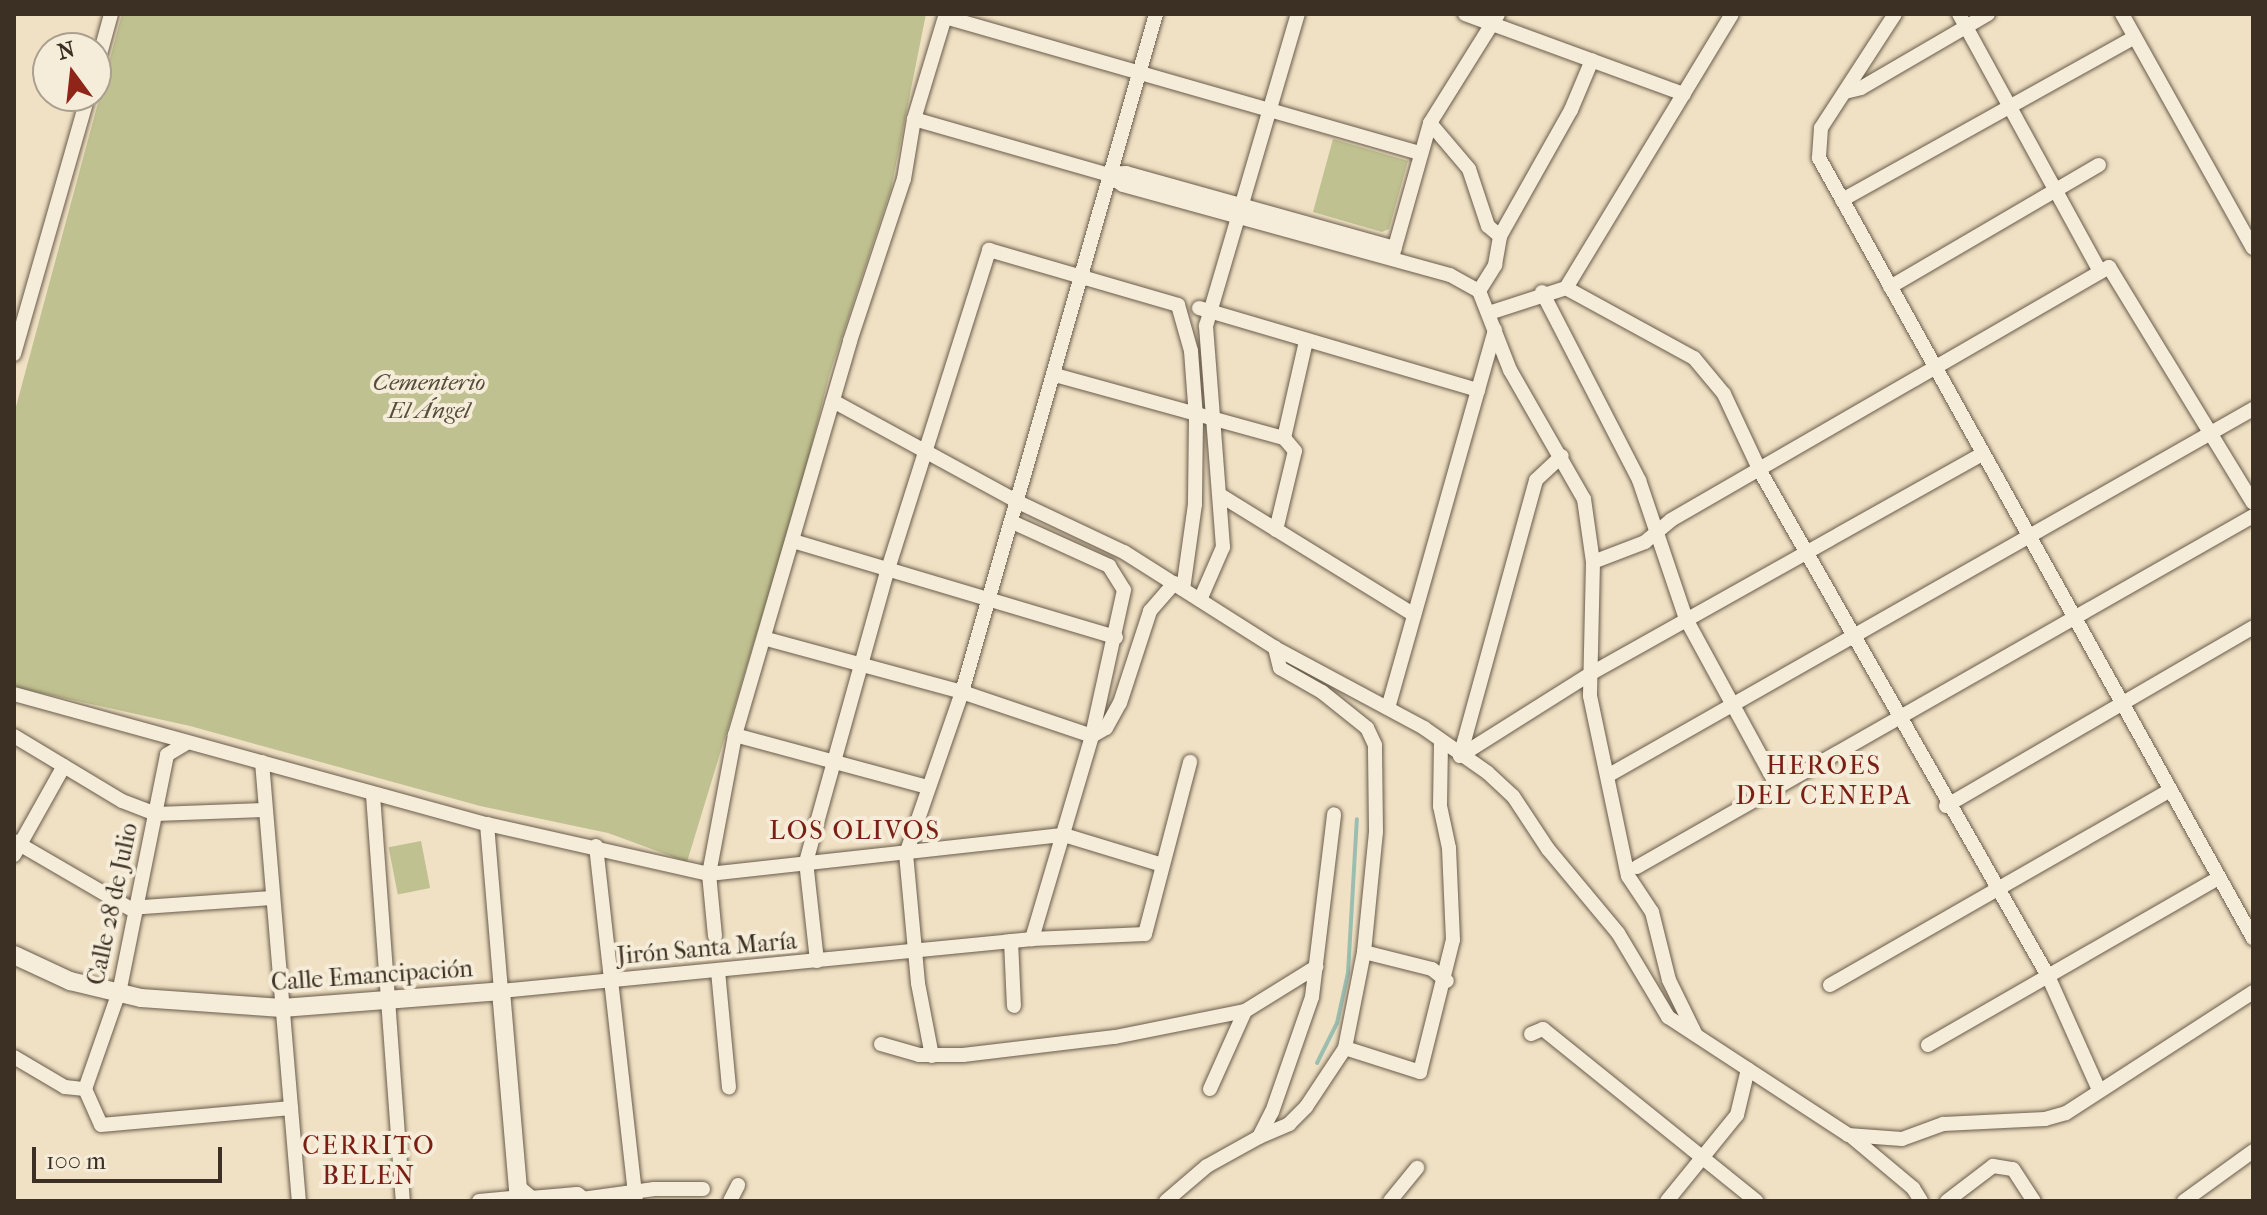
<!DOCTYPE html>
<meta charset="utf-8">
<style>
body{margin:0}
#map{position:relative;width:2267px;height:1215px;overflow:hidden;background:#f0e1c4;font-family:"IM FELL French Canon",serif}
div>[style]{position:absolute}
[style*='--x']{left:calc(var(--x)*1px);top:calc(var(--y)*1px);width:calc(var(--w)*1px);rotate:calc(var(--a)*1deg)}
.green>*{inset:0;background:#c0c190;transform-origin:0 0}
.stream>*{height:4px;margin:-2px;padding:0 2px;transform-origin:2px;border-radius:2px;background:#9bbeb0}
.roads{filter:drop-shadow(0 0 2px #695c4b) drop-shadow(0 0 2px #695c4b)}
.minor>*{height:14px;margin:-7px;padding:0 7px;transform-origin:7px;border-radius:7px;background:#f5ecd9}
.tertiary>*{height:18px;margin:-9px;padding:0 9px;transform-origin:9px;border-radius:9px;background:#f5ecd9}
span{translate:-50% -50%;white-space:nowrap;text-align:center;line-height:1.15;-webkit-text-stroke:8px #f5ecd9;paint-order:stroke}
.park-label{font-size:24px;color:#564c39;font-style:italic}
.street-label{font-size:24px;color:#3c2f23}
.neighbourhood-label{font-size:26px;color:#7a1f14;letter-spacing:2px}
.frame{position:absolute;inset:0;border:16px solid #3c2f23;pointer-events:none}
.north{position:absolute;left:32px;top:32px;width:80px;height:80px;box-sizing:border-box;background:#f5ecd9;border:2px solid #aba090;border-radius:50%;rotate:345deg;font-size:22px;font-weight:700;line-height:32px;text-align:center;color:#3c2f23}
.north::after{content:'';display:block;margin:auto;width:28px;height:36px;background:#8f2418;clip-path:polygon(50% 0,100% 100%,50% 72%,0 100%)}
.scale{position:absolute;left:32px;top:1147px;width:190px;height:36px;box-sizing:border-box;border:4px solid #3c2f23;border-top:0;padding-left:10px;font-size:24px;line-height:28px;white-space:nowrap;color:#3c2f23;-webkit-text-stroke:6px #f5ecd9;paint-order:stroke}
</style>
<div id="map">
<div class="green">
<i style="clip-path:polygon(122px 14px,926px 14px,891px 189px,829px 376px,800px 491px,687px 862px,608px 833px,480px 806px,190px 726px,14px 687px,14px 414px)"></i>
<i style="clip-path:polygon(1333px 139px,1408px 161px,1389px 229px,1382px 232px,1313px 212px)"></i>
<i style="left:421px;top:841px;width:48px;height:33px;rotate:79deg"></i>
</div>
<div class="stream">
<i style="--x:1317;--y:1063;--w:45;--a:-63.4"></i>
<i style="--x:1337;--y:1023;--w:51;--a:-77.6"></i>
<i style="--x:1348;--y:973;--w:154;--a:-86.7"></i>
</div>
<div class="roads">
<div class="minor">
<i style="--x:1465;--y:14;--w:233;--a:20.1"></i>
<i style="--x:1895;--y:14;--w:136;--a:123"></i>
<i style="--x:1821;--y:128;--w:30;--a:94"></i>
<i style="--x:1819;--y:158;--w:893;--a:60.91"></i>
<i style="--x:1959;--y:14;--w:294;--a:61.3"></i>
<i style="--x:2122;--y:14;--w:268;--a:60.8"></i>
<i style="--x:945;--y:17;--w:492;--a:16"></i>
<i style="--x:96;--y:69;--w:57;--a:-74.7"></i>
<i style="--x:1845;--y:92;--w:16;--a:-14"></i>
<i style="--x:1861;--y:88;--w:147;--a:-30.2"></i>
<i style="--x:914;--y:119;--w:200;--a:16"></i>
<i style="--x:1106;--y:174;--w:20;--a:33"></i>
<i style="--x:1123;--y:185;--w:339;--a:15.4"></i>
<i style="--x:1450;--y:275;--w:33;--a:29"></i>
<i style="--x:1479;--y:291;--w:85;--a:68.6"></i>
<i style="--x:1510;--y:370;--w:149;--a:60.2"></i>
<i style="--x:1584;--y:499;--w:64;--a:81.9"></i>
<i style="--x:1593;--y:562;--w:134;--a:91.3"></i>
<i style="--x:1590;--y:696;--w:184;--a:78.1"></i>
<i style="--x:1628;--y:876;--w:43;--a:56.3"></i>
<i style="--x:1652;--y:912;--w:70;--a:76"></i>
<i style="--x:1669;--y:980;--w:61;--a:63.9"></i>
<i style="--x:1430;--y:123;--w:60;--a:49.7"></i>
<i style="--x:1469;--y:169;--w:60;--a:71.6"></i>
<i style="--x:1488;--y:226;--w:16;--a:40"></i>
<i style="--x:1106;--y:174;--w:20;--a:-3"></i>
<i style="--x:1126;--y:173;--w:279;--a:15.6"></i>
<i style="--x:1842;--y:200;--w:335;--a:-29.1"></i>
<i style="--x:1393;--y:254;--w:136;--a:-74.2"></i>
<i style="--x:1430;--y:123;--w:128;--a:-58"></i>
<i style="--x:1890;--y:287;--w:242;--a:-30.3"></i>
<i style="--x:1566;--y:288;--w:320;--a:-58.8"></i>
<i style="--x:1479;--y:291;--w:31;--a:-58"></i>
<i style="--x:1495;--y:265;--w:29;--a:-80"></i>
<i style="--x:1500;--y:236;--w:145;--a:-60.6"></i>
<i style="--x:1571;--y:110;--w:54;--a:-67.2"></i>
<i style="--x:1542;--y:292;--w:212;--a:62.7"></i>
<i style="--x:1639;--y:480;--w:147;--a:71.3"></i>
<i style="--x:1686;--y:619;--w:192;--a:61.4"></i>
<i style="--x:1199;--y:308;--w:291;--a:16.4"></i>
<i style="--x:1489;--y:313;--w:81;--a:-18"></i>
<i style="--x:1566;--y:288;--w:146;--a:28.7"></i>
<i style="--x:1694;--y:358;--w:47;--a:50.2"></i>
<i style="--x:1724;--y:394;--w:85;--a:64.9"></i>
<i style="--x:1760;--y:471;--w:581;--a:60.3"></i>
<i style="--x:2048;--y:976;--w:125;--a:65.9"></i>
<i style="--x:14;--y:354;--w:268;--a:-74"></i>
<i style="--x:1055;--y:375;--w:238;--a:15.4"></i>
<i style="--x:1284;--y:438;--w:99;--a:-77.2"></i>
<i style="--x:833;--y:401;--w:211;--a:28.6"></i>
<i style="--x:1018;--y:502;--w:117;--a:25.3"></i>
<i style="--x:1124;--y:552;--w:179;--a:32.4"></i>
<i style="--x:1275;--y:648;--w:169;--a:28.2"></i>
<i style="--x:1424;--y:728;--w:78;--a:35.1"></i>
<i style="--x:1488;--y:773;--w:34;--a:43"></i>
<i style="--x:1513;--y:796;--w:64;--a:56.6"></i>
<i style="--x:1548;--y:849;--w:109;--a:50.2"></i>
<i style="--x:1618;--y:933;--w:98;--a:59.2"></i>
<i style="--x:1668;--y:1017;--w:215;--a:33.2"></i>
<i style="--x:1848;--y:1135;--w:54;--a:4.2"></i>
<i style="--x:1902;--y:1139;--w:44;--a:-20.1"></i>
<i style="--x:1943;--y:1124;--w:102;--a:-2.8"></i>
<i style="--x:2045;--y:1119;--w:22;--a:-16"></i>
<i style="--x:2066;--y:1113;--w:223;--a:-32.9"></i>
<i style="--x:1220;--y:495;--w:227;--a:31.7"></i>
<i style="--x:1012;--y:522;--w:107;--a:24.4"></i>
<i style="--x:1109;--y:566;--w:28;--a:58"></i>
<i style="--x:1124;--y:590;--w:149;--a:102.4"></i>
<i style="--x:1092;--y:736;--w:212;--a:106.5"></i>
<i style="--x:1276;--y:530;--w:81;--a:-76.5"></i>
<i style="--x:1295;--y:451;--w:17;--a:-130"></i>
<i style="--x:793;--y:541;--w:337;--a:16.6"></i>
<i style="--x:1593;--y:562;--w:56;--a:-21"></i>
<i style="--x:1645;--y:542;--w:34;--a:-40"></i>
<i style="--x:1671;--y:520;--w:506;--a:-30.01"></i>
<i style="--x:2109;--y:267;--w:276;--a:58.6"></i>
<i style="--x:1200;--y:600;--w:58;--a:-66.5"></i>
<i style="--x:1223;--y:547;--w:222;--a:-94.4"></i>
<i style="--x:1206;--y:326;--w:325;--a:-73.6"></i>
<i style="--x:767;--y:639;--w:202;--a:15.2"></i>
<i style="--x:962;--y:692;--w:137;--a:18.7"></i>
<i style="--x:1092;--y:736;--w:16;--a:-30"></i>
<i style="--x:1106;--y:728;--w:29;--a:-61"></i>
<i style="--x:1120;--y:703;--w:97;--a:-71.9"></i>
<i style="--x:1150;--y:611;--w:37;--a:-49"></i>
<i style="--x:14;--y:694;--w:491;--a:15.4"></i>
<i style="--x:487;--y:824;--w:168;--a:85.2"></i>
<i style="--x:501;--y:991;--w:534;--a:-5.59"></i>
<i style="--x:1032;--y:939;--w:113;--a:-2.5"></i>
<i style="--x:1145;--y:934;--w:178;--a:-75.3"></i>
<i style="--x:1388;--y:708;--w:393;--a:-74.2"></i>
<i style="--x:735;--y:735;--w:200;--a:15.1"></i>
<i style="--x:14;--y:736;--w:126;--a:31"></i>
<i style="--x:122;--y:801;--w:36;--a:21"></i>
<i style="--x:156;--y:814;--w:108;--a:-2.1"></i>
<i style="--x:185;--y:744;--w:21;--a:149"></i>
<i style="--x:167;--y:755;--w:242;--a:101.4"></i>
<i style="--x:119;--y:992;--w:103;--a:109.3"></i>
<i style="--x:85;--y:1089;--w:39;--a:66"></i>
<i style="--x:101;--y:1125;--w:191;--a:-5.1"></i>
<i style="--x:1460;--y:756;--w:154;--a:-32.2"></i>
<i style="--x:1590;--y:674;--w:450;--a:-29.3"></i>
<i style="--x:1460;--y:756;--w:286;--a:-74.6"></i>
<i style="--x:1536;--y:480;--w:35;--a:-43"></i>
<i style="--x:262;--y:762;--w:441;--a:85.2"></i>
<i style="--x:1609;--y:775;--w:741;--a:-29.61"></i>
<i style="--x:373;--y:795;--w:407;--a:85.8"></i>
<i style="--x:1946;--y:806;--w:355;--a:-30.2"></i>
<i style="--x:487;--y:824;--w:228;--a:12.7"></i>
<i style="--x:709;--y:874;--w:357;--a:-6.3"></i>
<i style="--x:1064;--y:835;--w:103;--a:16.9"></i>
<i style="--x:14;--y:841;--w:133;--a:30.2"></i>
<i style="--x:129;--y:908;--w:143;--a:-4"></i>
<i style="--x:596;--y:846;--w:357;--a:83.6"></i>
<i style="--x:14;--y:855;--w:102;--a:-60.7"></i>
<i style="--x:1637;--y:867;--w:709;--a:-29.67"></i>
<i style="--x:715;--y:936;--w:62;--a:-95.5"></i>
<i style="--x:709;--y:874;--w:141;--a:-79.4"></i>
<i style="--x:735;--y:735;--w:410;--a:-73.7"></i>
<i style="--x:850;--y:341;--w:171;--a:-71.6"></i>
<i style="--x:904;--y:179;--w:61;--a:-80.5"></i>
<i style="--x:914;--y:119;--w:110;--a:-73.1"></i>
<i style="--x:1011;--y:941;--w:65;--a:87.4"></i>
<i style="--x:1364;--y:952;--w:70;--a:14"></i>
<i style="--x:1432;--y:969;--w:19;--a:39"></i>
<i style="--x:817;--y:961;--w:100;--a:-96.3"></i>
<i style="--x:806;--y:862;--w:304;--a:-74.4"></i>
<i style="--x:888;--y:569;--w:335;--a:-72.4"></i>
<i style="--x:989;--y:250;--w:197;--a:16.2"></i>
<i style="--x:1178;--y:305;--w:48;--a:74.2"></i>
<i style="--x:1191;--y:351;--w:67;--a:85.7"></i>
<i style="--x:1196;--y:418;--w:86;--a:90.7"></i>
<i style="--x:1195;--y:504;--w:86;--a:98"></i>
<i style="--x:718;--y:971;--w:117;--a:84.6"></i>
<i style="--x:1830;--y:985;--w:391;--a:-29.8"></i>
<i style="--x:1531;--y:1034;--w:13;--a:-23"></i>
<i style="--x:1543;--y:1029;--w:274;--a:38.9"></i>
<i style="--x:881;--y:1044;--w:40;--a:16"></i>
<i style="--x:919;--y:1055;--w:44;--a:0"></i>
<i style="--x:963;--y:1055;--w:153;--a:-6.8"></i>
<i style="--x:1115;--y:1037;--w:133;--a:-11.3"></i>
<i style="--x:1245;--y:1011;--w:84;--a:-31.8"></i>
<i style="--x:1928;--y:1045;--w:335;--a:-29.9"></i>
<i style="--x:1345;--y:1048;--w:79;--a:17.7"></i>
<i style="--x:1420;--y:1072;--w:136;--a:-76"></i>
<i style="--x:1453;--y:940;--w:92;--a:-92.5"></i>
<i style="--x:1449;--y:848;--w:43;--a:-102.1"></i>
<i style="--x:1440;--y:806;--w:65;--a:-89.1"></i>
<i style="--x:932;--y:1056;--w:74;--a:-100.9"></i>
<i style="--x:918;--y:983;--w:130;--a:-95.3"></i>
<i style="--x:906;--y:854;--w:171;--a:-70.9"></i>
<i style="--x:962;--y:692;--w:705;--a:-74.03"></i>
<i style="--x:14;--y:1057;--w:59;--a:30.5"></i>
<i style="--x:65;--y:1087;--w:20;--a:6"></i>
<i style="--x:1210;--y:1089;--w:85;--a:-65.8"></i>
<i style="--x:1259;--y:1137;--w:33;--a:-23"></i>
<i style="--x:1289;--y:1124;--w:24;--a:-45"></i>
<i style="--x:1306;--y:1107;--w:71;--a:-56.5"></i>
<i style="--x:1345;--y:1048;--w:98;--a:-78.8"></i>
<i style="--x:1364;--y:952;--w:121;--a:-84.3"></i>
<i style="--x:1376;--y:832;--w:87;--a:-90.7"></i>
<i style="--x:1375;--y:745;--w:19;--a:-115"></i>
<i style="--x:1367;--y:728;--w:58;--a:-141.3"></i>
<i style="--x:1322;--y:692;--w:48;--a:-150.3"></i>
<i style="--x:1280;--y:668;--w:21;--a:-104"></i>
<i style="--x:1852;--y:1137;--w:80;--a:39.9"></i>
<i style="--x:1913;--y:1188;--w:15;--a:58"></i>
<i style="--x:582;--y:1199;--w:73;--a:-7.9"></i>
<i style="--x:654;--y:1189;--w:49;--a:0"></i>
<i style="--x:479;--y:1201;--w:43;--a:-5.3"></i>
<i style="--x:522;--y:1197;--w:4;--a:90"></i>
<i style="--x:730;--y:1201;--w:18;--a:-63"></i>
<i style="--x:1166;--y:1201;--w:54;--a:-40.5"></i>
<i style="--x:1207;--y:1166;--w:60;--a:-29.1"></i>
<i style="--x:1259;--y:1137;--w:28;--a:-63"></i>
<i style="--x:1272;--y:1112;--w:122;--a:-70.8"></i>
<i style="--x:1312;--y:997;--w:184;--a:-83.1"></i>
<i style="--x:1390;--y:1201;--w:43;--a:-50.7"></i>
<i style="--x:1667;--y:1201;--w:111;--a:-50.9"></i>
<i style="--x:1737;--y:1115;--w:47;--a:-76.6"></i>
<i style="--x:1947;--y:1201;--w:58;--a:-37.3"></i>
<i style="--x:1993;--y:1166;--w:20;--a:9"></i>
<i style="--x:2013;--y:1169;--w:38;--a:57"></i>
<i style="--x:2184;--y:1201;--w:85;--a:-35.9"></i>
</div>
<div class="tertiary">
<i style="--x:14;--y:955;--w:62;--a:24.9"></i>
<i style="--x:70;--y:981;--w:73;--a:13.5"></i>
<i style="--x:141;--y:998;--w:141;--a:4.1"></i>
<i style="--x:282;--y:1008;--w:220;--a:-4.4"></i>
<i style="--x:501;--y:991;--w:199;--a:85.1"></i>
<i style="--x:518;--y:1189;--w:17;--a:40"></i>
<i style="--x:531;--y:1200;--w:46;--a:-5"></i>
<i style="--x:577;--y:1196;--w:8;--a:40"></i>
</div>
</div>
<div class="park-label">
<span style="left:429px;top:397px">Cementerio<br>El Ángel</span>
</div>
<div class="street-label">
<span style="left:113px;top:904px;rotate:-78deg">Calle 28 de Julio</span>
<span style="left:707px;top:949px;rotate:-5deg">Jirón Santa María</span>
<span style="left:372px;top:976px;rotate:-4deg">Calle Emancipación</span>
</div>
<div class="neighbourhood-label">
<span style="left:1824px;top:781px">HEROES<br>DEL CENEPA</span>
<span style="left:855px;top:831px">LOS OLIVOS</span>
<span style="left:369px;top:1161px">CERRITO<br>BELEN</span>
</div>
<div class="frame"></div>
<div class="north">N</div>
<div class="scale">100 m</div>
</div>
